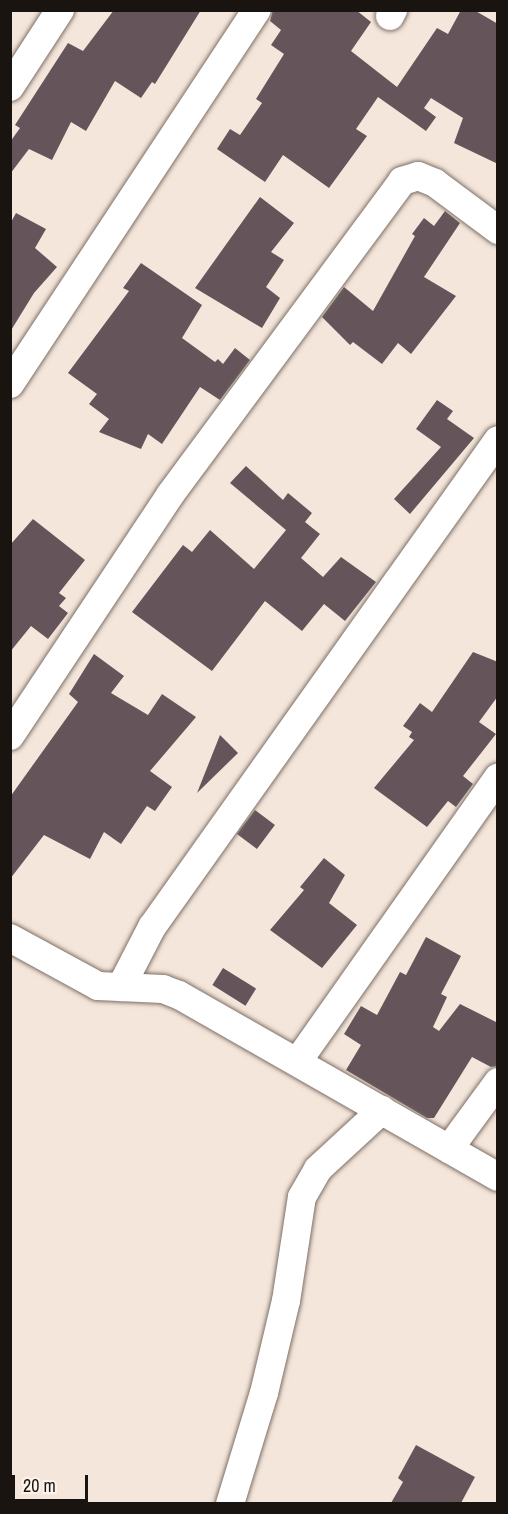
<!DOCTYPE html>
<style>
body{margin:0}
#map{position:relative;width:508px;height:1514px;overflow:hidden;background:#f5e6db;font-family:"Archivo Narrow",sans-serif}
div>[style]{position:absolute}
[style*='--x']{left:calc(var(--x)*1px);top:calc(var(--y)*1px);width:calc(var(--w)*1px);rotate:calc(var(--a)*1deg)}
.building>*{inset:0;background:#65555a;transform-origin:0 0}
.roads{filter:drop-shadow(0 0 2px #7e7067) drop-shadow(0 0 2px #7e7067)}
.street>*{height:28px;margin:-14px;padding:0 14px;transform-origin:14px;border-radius:14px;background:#fff}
span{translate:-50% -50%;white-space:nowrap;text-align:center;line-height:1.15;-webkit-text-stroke:6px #fef4ee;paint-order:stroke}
.frame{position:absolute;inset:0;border:12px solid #191410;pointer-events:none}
.scale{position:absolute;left:12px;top:1475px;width:76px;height:27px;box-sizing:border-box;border:3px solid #191410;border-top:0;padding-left:8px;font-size:18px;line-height:21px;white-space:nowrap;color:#191410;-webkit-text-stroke:4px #fef4ee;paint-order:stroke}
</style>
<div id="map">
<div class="building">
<i style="clip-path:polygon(114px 10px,201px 10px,155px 84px,152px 82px,141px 98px,115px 81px,86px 131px,71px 122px,52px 160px,29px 149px,10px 174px,10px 142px,20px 128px,15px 125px,68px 43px,83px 51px)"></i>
<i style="clip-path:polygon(273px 10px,356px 10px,371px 22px,351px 51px,397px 87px,437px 28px,448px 34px,461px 10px,474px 10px,498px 24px,498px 164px,454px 143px,463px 118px,431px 98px,424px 108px,436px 117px,426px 131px,378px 97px,356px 129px,367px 136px,329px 188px,283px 155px,265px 182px,217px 149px,230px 129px,240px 135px,262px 103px,256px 99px,284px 54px,271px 45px,281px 30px,270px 21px)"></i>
<i style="clip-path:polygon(260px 197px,294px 223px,271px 252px,284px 260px,266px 287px,280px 298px,262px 328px,195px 288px)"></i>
<i style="clip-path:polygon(445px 211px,460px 223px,424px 277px,456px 296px,411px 354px,398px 343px,382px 364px,353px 342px,350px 345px,322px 317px,344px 287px,373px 311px,415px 236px,412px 234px,424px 218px,434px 226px)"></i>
<i style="clip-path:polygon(16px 213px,46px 229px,35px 248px,57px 267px,34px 293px,10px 332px,10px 224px)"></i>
<i style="clip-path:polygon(141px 263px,202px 305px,182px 338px,215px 362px,218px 359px,223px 364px,235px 348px,250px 360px,220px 400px,200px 387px,162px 444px,148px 434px,141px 449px,99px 432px,109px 419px,89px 404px,97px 394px,68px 373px,129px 291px,123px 288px)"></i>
<i style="clip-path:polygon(437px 400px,453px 411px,447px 419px,474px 438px,410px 514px,394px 499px,441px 447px,416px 429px)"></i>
<i style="clip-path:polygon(246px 466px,283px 500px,288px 493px,312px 513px,305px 522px,320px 534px,301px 558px,323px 577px,341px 557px,376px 582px,345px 621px,324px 604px,302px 631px,265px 601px,212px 671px,132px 612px,183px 545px,192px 552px,210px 530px,254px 569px,286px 530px,230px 483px)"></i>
<i style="clip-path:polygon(33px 519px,85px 560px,59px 593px,66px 598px,59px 606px,68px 613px,48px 639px,31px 626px,10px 652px,10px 545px)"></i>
<i style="clip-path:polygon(473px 652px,498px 662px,498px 696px,479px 722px,496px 734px,463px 776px,473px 784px,456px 807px,448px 801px,427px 827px,374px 788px,414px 740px,409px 737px,412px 732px,403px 726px,420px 703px,432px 712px)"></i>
<i style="clip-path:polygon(94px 654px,124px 676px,111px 693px,148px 715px,162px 694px,196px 717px,150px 771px,172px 787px,155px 811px,147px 806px,121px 844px,104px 832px,90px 859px,44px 835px,10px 879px,10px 797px,78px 702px,69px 694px)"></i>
<i style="clip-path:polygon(220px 735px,238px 753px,197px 793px)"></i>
<i style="left:255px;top:810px;width:25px;height:30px;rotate:37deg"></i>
<i style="clip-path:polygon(324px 858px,345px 875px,329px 903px,357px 925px,322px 968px,270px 930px,304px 890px,300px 887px)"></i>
<i style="clip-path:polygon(426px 937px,461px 956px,441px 994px,447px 997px,433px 1027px,439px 1031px,460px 1004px,498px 1023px,498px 1066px,491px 1067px,472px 1057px,434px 1118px,427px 1118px,346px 1070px,361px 1045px,344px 1034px,361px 1006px,377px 1015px,400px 972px,406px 975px)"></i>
<i style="left:223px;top:968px;width:39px;height:20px;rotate:32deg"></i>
<i style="clip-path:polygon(416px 1445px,475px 1477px,461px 1503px,391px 1503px,403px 1482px,398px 1478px)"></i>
</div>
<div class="roads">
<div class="street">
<i style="--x:390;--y:16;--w:7;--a:-63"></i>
<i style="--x:10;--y:87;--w:92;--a:-57"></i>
<i style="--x:10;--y:384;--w:448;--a:-56.6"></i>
<i style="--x:10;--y:736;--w:289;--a:-56.4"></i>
<i style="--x:170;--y:495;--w:390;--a:-53.5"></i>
<i style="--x:402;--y:181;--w:17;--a:-17"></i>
<i style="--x:418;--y:176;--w:18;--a:22"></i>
<i style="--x:435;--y:183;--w:79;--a:36.7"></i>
<i style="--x:10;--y:938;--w:100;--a:28.6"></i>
<i style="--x:98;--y:986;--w:65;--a:2.6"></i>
<i style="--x:163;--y:989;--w:17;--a:21"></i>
<i style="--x:179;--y:995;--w:367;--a:29.7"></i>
<i style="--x:121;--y:987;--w:68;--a:-62.7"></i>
<i style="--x:152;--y:927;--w:597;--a:-54.61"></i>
<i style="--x:298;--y:1061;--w:347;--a:-54.8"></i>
<i style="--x:449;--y:1149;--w:83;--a:-53.8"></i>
<i style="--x:230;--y:1504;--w:116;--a:-73"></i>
<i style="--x:264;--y:1393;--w:95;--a:-76.6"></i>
<i style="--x:286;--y:1301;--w:105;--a:-81.3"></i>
<i style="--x:302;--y:1197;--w:32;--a:-60"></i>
<i style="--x:318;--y:1169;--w:87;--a:-42.7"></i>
</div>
</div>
<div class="frame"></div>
<div class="scale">20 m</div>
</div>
